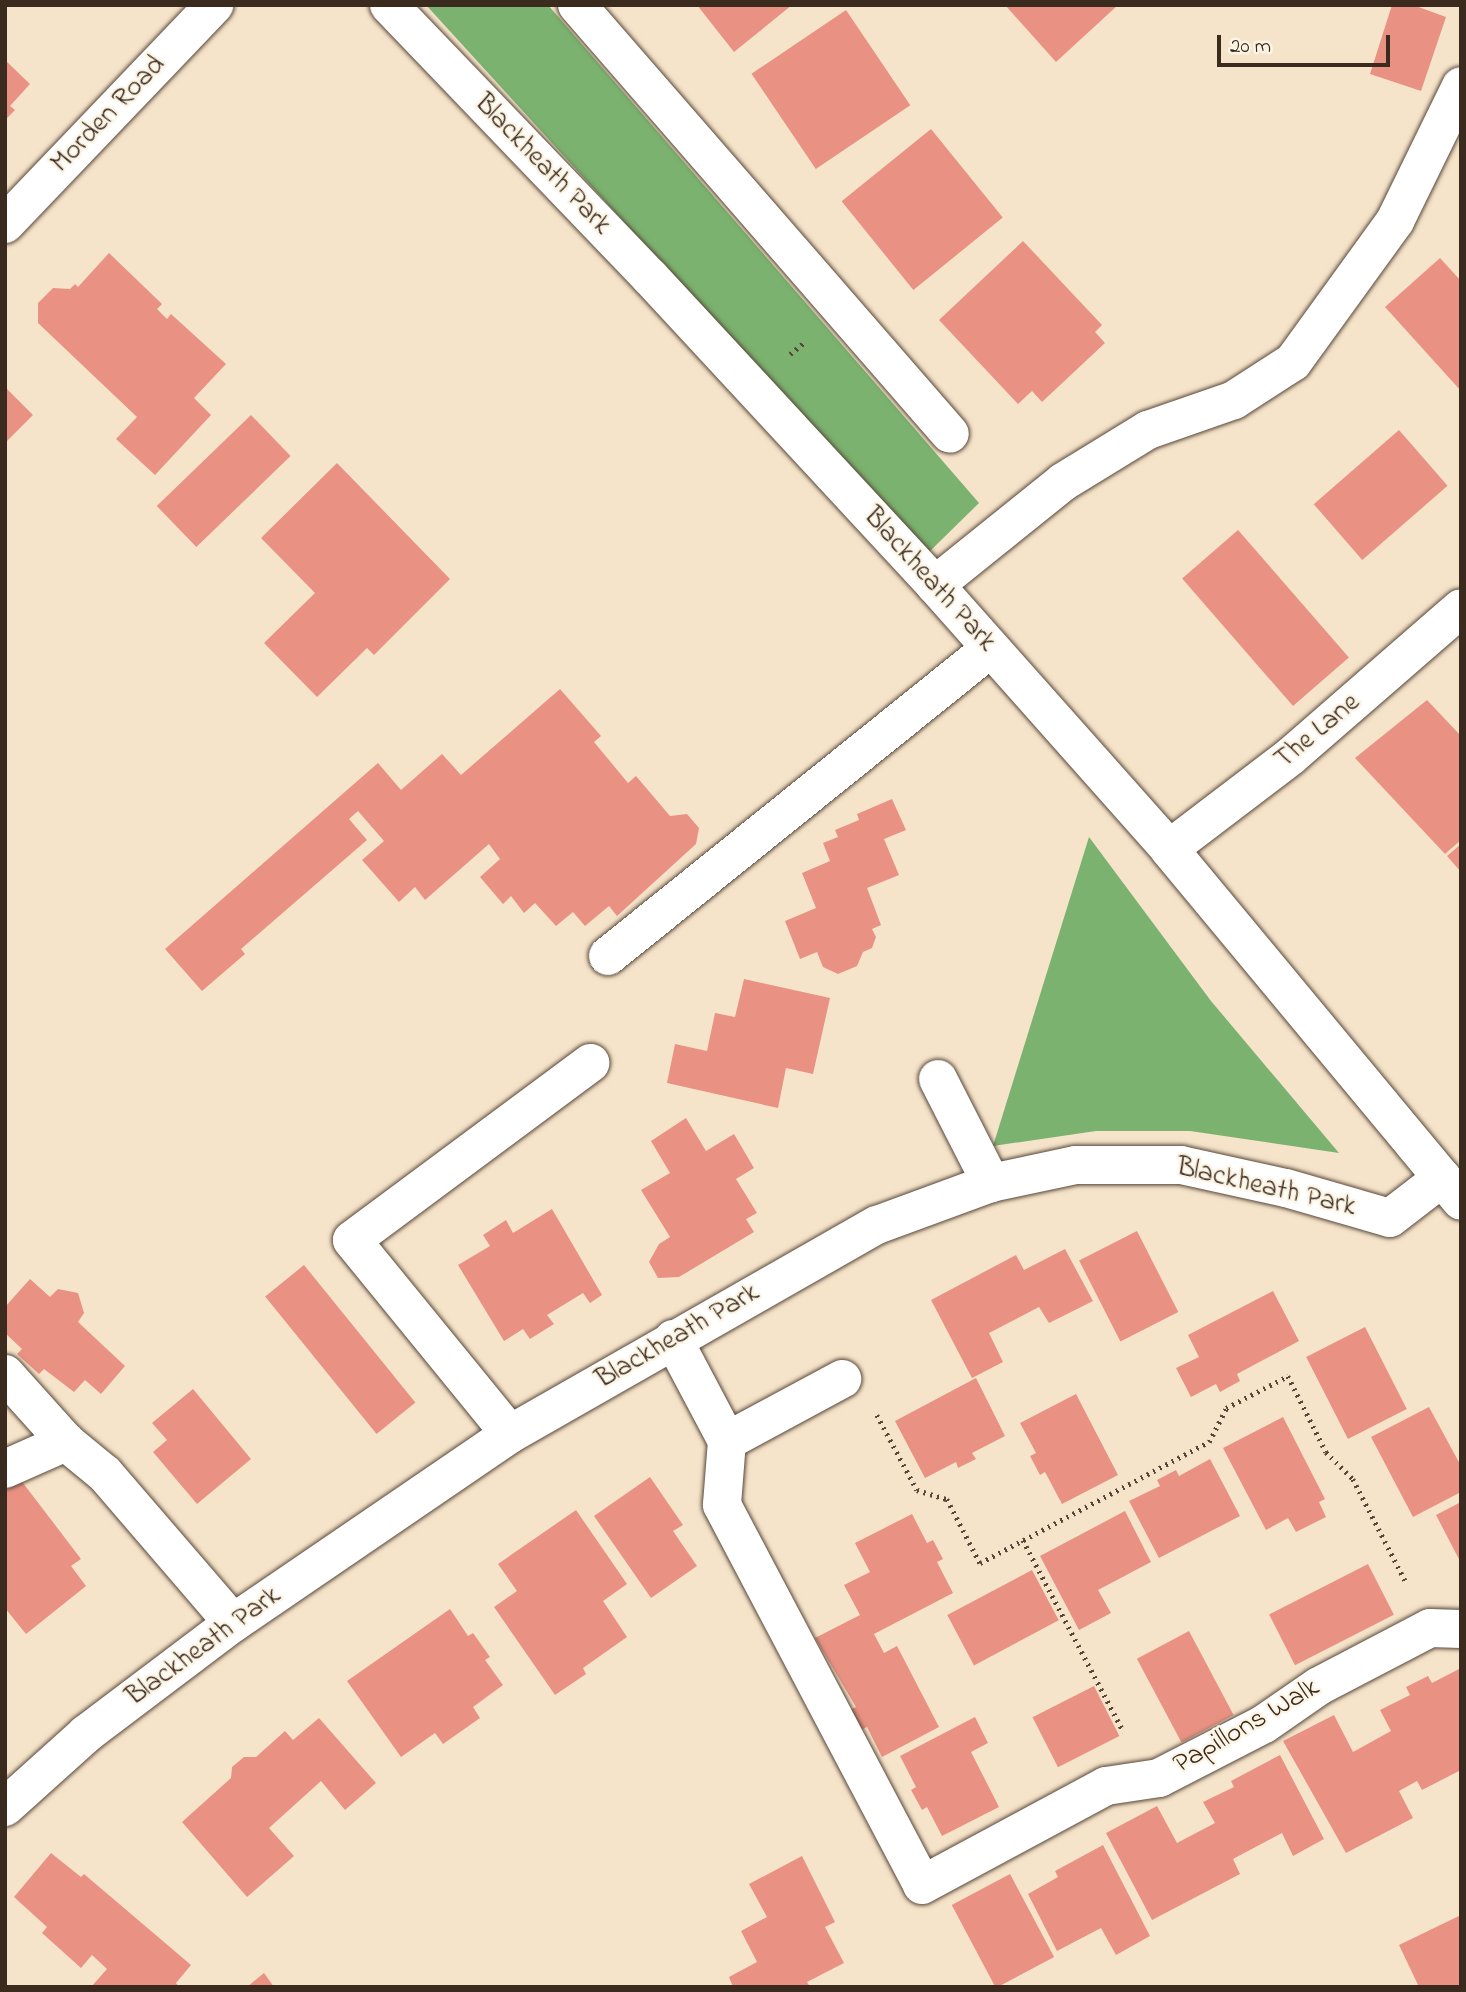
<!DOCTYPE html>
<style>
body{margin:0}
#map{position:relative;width:1466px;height:1992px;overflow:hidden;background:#f6e4ca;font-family:"Indie Flower",sans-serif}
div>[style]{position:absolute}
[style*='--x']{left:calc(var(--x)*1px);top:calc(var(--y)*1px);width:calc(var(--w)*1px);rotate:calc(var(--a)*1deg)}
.forest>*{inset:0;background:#7bb26f}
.building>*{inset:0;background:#e99283;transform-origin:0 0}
.path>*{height:4.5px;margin-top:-2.25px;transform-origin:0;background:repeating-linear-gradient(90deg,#574638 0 2px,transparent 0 7px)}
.roads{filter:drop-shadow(0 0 2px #574638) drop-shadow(0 0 2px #574638)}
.minor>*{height:38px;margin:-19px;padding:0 19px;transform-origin:19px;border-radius:19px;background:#fff}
span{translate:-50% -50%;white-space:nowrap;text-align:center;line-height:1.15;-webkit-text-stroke:5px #fcf5e5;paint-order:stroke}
.street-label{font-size:28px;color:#3b2a1e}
.frame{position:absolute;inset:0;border:7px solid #3b2a1e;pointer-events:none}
.scale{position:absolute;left:1217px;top:35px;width:173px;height:32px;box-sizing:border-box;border:4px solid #3b2a1e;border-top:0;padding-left:9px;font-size:21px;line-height:24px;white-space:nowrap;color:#3b2a1e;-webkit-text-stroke:5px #fcf5e5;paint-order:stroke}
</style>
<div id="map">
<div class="forest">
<i style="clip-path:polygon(426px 5px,548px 5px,979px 503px,927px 554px)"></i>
<i style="clip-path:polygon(1089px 837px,1211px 1001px,1339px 1153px,1190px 1131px,1096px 1131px,993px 1146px)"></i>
</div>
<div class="building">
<i style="clip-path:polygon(697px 5px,792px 5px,734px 52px)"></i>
<i style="clip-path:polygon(1005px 5px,1118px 5px,1056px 62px)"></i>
<i style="clip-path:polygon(1392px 5px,1413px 5px,1446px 17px,1421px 91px,1370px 74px)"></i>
<i style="left:846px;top:10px;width:115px;height:114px;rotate:56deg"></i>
<i style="clip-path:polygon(5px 60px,30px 84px,10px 106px,15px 110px,5px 120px)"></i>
<i style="left:931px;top:129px;width:114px;height:115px;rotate:51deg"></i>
<i style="clip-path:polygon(1023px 241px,1102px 325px,1095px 332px,1105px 343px,1042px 402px,1032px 391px,1018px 404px,939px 320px)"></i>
<i style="clip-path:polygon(109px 253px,162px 304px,157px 309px,167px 319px,171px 314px,226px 364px,194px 398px,211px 415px,155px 475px,116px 439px,137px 417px,38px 323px,38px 303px,53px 288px,70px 289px,75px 284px,78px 287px)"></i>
<i style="clip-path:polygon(1440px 258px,1461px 281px,1461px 391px,1385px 307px)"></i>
<i style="clip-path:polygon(5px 387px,33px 415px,5px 443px)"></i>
<i style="left:251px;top:415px;width:57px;height:131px;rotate:46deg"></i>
<i style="left:1399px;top:430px;width:74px;height:113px;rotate:49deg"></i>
<i style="clip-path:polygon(337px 463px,450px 579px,374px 655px,367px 648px,317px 697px,264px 643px,315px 593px,261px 538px)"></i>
<i style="left:1238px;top:530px;width:169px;height:74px;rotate:49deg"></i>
<i style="clip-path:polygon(560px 689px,601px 736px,594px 742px,628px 783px,636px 776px,670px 816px,687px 814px,699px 828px,696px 844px,617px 916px,609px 906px,585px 926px,573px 912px,556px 926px,535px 903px,524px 913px,511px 896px,503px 904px,480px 877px,500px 859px,489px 844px,425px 900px,415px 887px,399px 902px,362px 860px,384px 841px,358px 811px,349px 819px,367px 840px,241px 949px,245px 954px,202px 991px,165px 949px,378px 763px,401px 790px,442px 754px,461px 775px)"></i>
<i style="clip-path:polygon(1427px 700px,1461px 736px,1461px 840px,1445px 854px,1355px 758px)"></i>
<i style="clip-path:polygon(892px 799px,906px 830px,884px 839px,899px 875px,867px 888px,881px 925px,872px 929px,876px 937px,872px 948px,863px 952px,857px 966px,838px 974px,823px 967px,817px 952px,800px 959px,785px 921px,816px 908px,802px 873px,830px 861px,823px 843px,838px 837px,835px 830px,859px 820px,857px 814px)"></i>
<i style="clip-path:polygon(1461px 844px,1461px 872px,1447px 856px)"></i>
<i style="clip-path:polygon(744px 979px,830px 998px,813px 1074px,786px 1068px,778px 1108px,667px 1083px,675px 1044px,707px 1051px,715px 1013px,735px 1017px)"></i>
<i style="clip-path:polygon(686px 1118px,706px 1151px,734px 1134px,754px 1168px,736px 1179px,757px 1213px,746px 1219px,754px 1232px,679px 1277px,658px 1278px,649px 1262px,659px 1244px,670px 1237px,641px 1190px,670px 1173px,651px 1141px)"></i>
<i style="clip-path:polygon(552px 1209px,602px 1295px,590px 1303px,583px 1293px,547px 1315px,554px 1324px,530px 1339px,523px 1329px,504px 1341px,458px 1265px,490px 1246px,483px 1235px,506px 1220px,513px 1233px)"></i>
<i style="left:1137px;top:1231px;width:91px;height:65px;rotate:63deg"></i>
<i style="clip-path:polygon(1065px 1249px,1093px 1301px,1049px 1323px,1039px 1307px,989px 1333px,1003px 1362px,972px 1378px,931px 1300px,1016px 1255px,1024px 1270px)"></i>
<i style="left:304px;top:1265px;width:177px;height:50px;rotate:51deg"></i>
<i style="clip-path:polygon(30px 1279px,50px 1297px,58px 1289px,78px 1293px,84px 1313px,78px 1322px,125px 1366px,101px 1394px,85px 1380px,74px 1392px,44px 1369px,39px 1374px,17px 1354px,22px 1349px,5px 1333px,5px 1307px)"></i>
<i style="clip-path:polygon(1273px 1291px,1299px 1341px,1237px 1374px,1240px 1381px,1220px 1392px,1216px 1384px,1191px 1397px,1176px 1368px,1199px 1357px,1188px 1335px)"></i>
<i style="left:1365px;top:1327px;width:92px;height:66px;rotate:63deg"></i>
<i style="clip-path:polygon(976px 1378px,1005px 1436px,972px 1453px,976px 1459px,958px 1468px,956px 1462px,925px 1478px,895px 1421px)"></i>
<i style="clip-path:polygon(193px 1389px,251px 1459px,197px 1504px,153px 1452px,167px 1440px,152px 1423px)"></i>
<i style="clip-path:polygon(1076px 1394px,1118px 1475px,1062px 1504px,1045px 1472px,1040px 1475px,1030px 1456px,1036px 1453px,1020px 1423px)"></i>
<i style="clip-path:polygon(1429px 1407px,1461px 1466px,1461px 1492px,1413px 1517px,1371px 1437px)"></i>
<i style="clip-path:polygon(1283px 1417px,1325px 1499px,1319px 1502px,1326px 1517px,1296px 1532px,1288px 1518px,1266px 1530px,1223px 1448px)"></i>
<i style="clip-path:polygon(1210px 1459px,1240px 1516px,1159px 1558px,1129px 1501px,1160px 1486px,1157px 1480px,1176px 1470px,1179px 1476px)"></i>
<i style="clip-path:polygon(650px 1477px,683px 1525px,673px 1531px,697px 1566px,651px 1598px,594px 1516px)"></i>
<i style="clip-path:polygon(20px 1479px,81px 1559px,71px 1566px,86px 1586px,26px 1634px,5px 1608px,5px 1491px)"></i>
<i style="clip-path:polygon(1461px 1502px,1461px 1563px,1436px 1515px)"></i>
<i style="clip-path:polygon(576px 1510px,627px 1584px,603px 1601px,627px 1637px,583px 1668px,586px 1674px,555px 1695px,494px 1607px,517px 1591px,498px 1564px)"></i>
<i style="clip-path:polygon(1125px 1511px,1151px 1562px,1098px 1590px,1111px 1613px,1079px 1630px,1040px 1556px)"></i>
<i style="clip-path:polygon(912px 1514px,927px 1543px,933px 1540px,943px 1559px,937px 1562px,953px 1593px,874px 1634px,884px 1653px,897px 1646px,939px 1727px,882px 1757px,867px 1727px,861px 1730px,850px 1710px,856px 1707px,815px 1638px,860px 1615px,844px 1585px,870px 1572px,855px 1543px)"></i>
<i style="left:1368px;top:1564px;width:57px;height:111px;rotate:63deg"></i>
<i style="left:1032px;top:1570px;width:57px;height:96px;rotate:62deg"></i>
<i style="clip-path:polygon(450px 1609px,468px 1636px,473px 1633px,490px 1657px,485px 1660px,503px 1685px,473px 1707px,480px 1718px,443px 1744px,435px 1733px,401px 1757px,347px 1681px)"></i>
<i style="left:1189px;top:1631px;width:95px;height:59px;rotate:62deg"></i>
<i style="clip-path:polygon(1461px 1668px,1461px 1770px,1422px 1790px,1417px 1781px,1399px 1791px,1413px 1818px,1346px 1853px,1283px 1741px,1334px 1715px,1353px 1752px,1391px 1731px,1380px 1710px,1410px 1695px,1406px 1687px,1428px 1676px,1432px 1683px)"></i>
<i style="left:1094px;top:1686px;width:56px;height:69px;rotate:63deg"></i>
<i style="clip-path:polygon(975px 1717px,988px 1743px,971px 1752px,999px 1807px,942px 1836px,927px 1807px,922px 1810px,911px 1790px,916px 1787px,900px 1756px)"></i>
<i style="clip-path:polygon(319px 1718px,376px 1783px,345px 1810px,321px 1781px,269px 1828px,294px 1856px,247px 1897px,182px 1822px,231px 1778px,232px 1767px,244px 1757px,256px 1757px,285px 1731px,293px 1740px)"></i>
<i style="clip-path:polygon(1280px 1755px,1324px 1839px,1293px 1856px,1282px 1833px,1233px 1859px,1240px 1874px,1152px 1920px,1106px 1833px,1157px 1806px,1177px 1843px,1215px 1823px,1203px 1802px,1234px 1787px,1231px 1781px)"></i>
<i style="clip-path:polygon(1103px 1845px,1150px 1936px,1116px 1955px,1101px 1928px,1057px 1951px,1028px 1894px,1058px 1877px,1055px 1871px)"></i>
<i style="clip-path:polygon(51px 1853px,81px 1877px,84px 1874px,191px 1965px,176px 1983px,179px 1987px,91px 1987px,107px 1969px,92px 1955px,81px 1968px,42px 1933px,47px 1927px,14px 1897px)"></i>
<i style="clip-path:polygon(802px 1856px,835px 1922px,825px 1927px,844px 1963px,807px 1982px,810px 1987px,733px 1987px,729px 1977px,757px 1962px,741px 1931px,767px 1917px,749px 1884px)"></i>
<i style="left:1010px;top:1874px;width:94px;height:66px;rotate:62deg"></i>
<i style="clip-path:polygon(1461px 1915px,1461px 1987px,1419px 1987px,1399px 1945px)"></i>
<i style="clip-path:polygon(264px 1973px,274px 1987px,247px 1987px)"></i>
</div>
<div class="path">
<i style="--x:790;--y:354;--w:19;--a:-39"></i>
<i style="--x:877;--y:1415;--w:85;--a:61.9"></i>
<i style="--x:917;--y:1490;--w:31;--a:17"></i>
<i style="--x:947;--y:1499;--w:72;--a:62.7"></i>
<i style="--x:980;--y:1563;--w:259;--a:-27.9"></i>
<i style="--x:1209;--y:1442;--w:38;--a:-63"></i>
<i style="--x:1226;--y:1408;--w:70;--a:-27.3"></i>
<i style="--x:1288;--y:1376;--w:85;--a:63.4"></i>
<i style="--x:1326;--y:1452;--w:38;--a:45"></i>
<i style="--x:1353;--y:1479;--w:118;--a:62.8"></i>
<i style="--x:1023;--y:1540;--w:217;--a:62.3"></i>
</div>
<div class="roads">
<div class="minor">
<i style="--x:389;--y:5;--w:376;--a:46.2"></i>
<i style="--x:649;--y:276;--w:421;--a:47.2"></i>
<i style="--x:935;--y:585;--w:353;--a:48.4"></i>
<i style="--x:1169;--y:849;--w:457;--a:50.3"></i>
<i style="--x:577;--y:5;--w:568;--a:48.99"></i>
<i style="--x:5;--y:224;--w:303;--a:-46.3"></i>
<i style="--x:935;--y:585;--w:164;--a:-38.8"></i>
<i style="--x:1063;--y:482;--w:100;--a:-31.5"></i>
<i style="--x:1148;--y:430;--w:91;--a:-19.2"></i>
<i style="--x:1234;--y:400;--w:70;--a:-32.8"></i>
<i style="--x:1293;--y:362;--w:174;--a:-54.1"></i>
<i style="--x:1395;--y:221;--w:150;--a:-63.9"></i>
<i style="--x:1169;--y:849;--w:153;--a:-37.3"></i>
<i style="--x:1291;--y:756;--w:225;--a:-41"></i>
<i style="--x:608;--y:956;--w:491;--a:-38.8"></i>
<i style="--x:938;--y:1079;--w:117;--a:63"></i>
<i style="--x:673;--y:1339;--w:115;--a:62.1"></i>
<i style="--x:727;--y:1441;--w:64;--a:94.5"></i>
<i style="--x:722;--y:1505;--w:429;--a:62.2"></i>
<i style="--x:922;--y:1885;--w:209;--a:-28.3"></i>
<i style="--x:1106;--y:1786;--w:54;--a:-8.6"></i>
<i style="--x:1159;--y:1778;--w:118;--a:-27.2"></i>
<i style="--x:1264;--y:1724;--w:67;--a:-34.6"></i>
<i style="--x:1319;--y:1686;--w:125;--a:-27.6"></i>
<i style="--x:1430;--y:1628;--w:31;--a:2"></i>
<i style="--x:5;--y:1374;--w:91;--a:48.1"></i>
<i style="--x:66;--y:1442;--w:50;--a:39.4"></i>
<i style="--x:105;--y:1474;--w:196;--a:49.3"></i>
<i style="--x:510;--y:1434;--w:250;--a:-129.2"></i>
<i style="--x:352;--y:1240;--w:297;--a:-36.6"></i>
<i style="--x:727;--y:1441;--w:131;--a:-28.3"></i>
<i style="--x:5;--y:1469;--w:67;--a:-23.9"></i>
<i style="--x:5;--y:1807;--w:109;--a:-42"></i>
<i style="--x:86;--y:1734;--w:184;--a:-37.1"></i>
<i style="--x:233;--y:1623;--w:335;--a:-34.3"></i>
<i style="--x:510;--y:1434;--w:422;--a:-29.7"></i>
<i style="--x:877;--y:1225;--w:121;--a:-20.2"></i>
<i style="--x:991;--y:1183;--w:87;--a:-12"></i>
<i style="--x:1076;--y:1165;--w:105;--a:0"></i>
<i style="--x:1181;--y:1165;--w:107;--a:12.4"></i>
<i style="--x:1286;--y:1188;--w:108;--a:16.1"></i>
<i style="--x:1390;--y:1218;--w:66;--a:-37.6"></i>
</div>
</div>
<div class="street-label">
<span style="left:109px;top:115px;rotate:-46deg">Morden Road</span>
<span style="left:542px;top:165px;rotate:46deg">Blackheath Park</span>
<span style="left:929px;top:580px;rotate:48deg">Blackheath Park</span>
<span style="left:1318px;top:732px;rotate:-40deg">The Lane</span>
<span style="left:1266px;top:1188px;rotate:13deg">Blackheath Park</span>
<span style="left:678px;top:1337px;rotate:-30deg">Blackheath Park</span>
<span style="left:204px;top:1647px;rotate:-36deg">Blackheath Park</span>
<span style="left:1247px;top:1727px;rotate:-30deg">Papillons Walk</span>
</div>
<div class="frame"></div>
<div class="scale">20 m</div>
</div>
